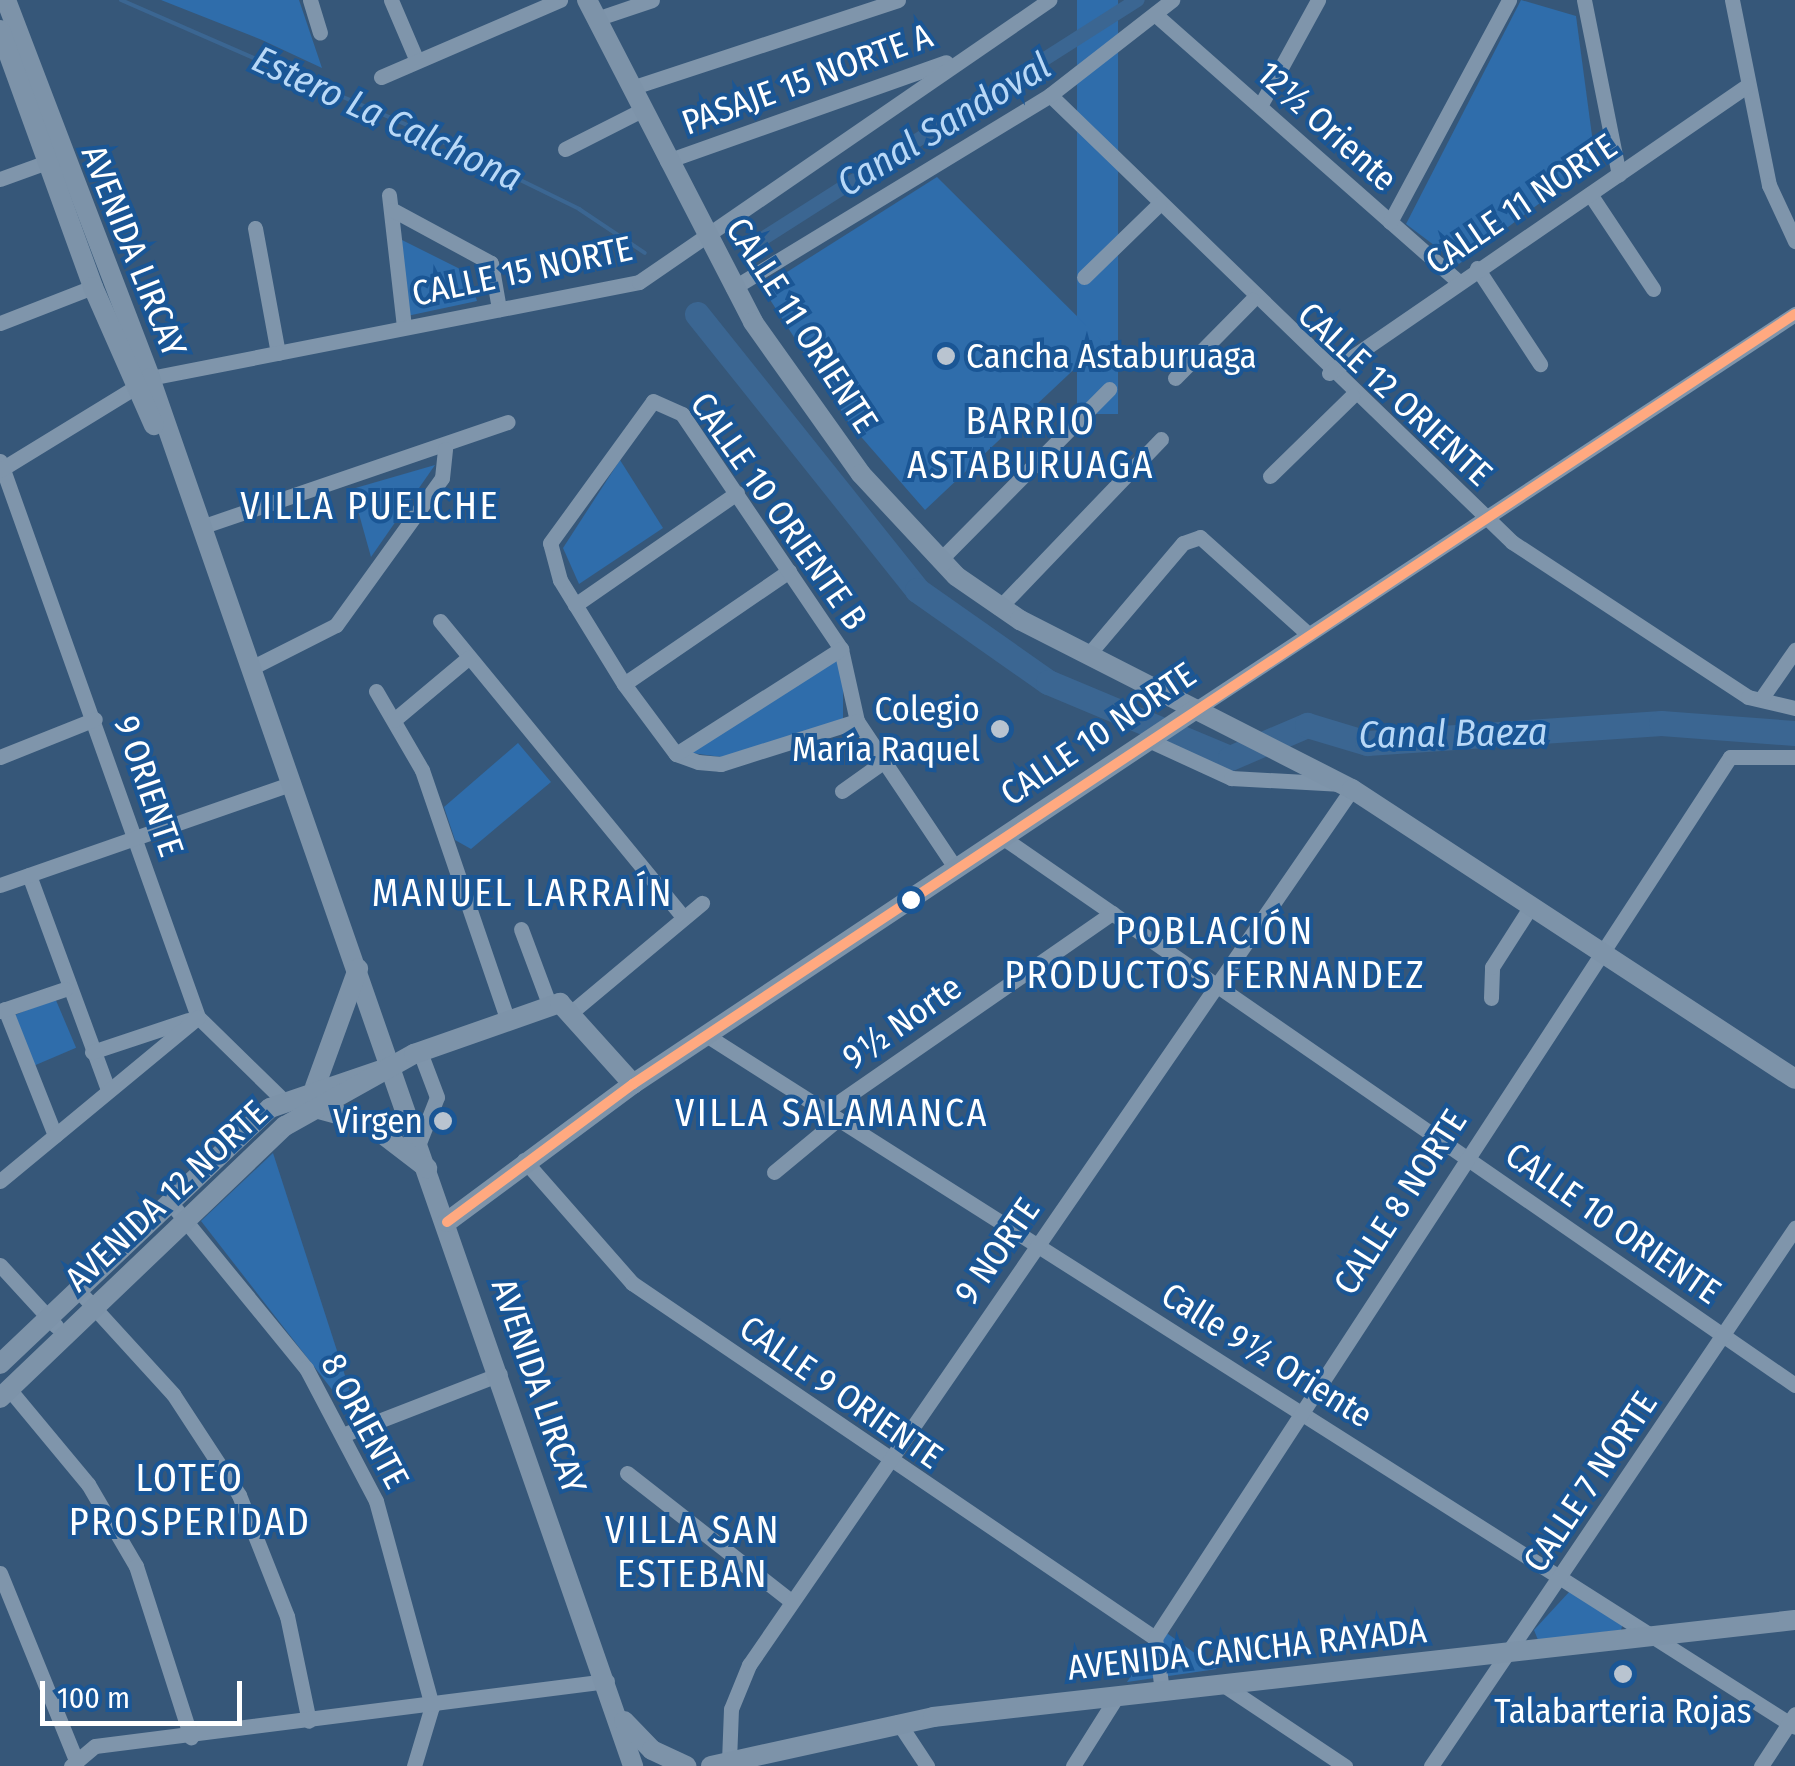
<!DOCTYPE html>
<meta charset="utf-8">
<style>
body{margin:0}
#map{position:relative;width:1795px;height:1766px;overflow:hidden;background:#365779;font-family:"Fira Sans Condensed",sans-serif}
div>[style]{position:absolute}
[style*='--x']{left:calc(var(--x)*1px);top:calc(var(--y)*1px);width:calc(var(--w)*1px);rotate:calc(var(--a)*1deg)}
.green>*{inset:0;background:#2f6dab;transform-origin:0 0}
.stream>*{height:4px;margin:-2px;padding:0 2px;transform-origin:2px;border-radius:2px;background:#3b6692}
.canal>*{height:14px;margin:-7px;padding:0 7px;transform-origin:7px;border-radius:7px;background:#3b6692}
.river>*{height:25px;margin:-12.5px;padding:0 12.5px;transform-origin:12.5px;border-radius:12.5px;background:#3b6692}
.minor>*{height:15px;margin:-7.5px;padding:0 7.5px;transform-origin:7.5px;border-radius:7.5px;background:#7f95ab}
.major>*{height:20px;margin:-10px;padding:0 10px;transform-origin:10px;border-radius:10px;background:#7d93a9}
.bus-1>*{height:10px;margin:-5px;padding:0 5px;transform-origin:5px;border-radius:5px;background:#ffa980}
.dots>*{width:28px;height:28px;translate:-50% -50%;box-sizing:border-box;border:5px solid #1a5695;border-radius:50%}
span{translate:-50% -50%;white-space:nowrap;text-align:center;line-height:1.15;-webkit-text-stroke:8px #1a5695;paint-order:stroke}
.street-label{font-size:35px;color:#fff}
.poi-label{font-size:35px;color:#fff}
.left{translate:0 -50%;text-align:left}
.right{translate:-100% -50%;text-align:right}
.water-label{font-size:38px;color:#b8d8f7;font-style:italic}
.neighbourhood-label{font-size:38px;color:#fff;letter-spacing:2.5px}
.scale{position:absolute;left:40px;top:1681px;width:202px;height:45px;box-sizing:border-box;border:5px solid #fff;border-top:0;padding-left:12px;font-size:30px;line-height:35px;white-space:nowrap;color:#fff;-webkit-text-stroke:8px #1a5695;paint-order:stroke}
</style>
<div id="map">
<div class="green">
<i style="clip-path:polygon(161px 0,299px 0,322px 68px,262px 40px)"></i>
<i style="left:1077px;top:0;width:41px;height:414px"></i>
<i style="clip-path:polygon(1521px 0,1576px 16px,1593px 143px,1588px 167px,1459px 264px,1406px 224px)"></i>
<i style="clip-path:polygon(937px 177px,1103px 342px,925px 510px,849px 423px,767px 295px,768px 284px)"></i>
<i style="clip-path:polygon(396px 237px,468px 273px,477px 301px,407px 316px)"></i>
<i style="clip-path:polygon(620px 460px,663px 528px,579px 584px,563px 548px)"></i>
<i style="clip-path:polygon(435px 465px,371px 557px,352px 489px)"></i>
<i style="clip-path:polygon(833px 651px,843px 668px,843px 720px,729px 758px,684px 752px)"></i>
<i style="clip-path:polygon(518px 743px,551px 782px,471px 849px,455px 840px,444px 807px)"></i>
<i style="left:55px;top:998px;width:54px;height:51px;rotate:67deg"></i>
<i style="clip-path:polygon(273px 1153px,351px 1394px,337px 1396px,201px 1221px)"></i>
<i style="clip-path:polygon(1570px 1591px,1623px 1623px,1621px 1630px,1538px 1640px,1534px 1630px)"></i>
<i style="clip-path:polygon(1161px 1629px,1217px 1669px,1127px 1682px)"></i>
</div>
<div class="stream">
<i style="--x:121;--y:0;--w:322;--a:23.6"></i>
<i style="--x:416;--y:129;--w:182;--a:26.1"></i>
<i style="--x:579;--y:209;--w:79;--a:33.7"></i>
</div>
<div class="canal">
<i style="--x:748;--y:248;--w:462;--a:-32.5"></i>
</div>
<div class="river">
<i style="--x:697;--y:314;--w:353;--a:51.4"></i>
<i style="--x:917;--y:590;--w:160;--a:35.1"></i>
<i style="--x:1048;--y:682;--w:197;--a:22.7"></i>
<i style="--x:1230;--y:758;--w:84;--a:-23.2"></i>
<i style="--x:1307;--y:725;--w:63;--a:16.7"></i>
<i style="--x:1367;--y:743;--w:295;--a:-3.9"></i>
<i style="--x:1661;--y:723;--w:134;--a:4.3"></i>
</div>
<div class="minor">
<i style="--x:310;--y:0;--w:34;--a:73"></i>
<i style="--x:391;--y:0;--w:66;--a:66.9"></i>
<i style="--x:1584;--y:0;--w:178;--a:78.7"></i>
<i style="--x:1732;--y:0;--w:189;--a:78.7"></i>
<i style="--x:1769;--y:185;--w:62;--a:65.1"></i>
<i style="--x:1157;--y:16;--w:401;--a:41.4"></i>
<i style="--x:596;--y:19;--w:59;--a:-18.7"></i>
<i style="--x:381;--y:77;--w:195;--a:-23.3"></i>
<i style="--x:631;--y:88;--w:281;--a:-18.2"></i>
<i style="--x:1050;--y:95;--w:643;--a:44.05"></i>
<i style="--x:1512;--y:542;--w:282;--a:33.3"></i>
<i style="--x:1748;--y:697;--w:48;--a:13.2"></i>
<i style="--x:1260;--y:106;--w:121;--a:-61.3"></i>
<i style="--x:565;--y:149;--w:86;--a:-26.9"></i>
<i style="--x:667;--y:161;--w:296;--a:-19.5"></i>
<i style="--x:0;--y:179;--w:50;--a:-19.9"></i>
<i style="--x:1590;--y:194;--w:114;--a:56.4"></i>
<i style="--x:389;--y:195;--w:133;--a:83.5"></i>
<i style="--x:393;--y:210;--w:111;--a:28.4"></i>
<i style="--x:491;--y:263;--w:47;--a:80.1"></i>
<i style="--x:1390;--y:222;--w:252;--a:-61.8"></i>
<i style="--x:255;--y:228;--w:127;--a:79.6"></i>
<i style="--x:1477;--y:268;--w:115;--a:56.7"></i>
<i style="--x:1084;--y:277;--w:105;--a:-44.2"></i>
<i style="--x:733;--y:288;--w:371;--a:-31.3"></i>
<i style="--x:1050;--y:95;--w:155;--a:-37.9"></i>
<i style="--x:0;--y:323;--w:100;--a:-21.2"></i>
<i style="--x:1329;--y:373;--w:508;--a:-34.5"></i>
<i style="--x:1175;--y:378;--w:110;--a:-45.4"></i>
<i style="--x:0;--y:461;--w:590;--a:70.4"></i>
<i style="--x:0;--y:470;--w:176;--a:-31.5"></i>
<i style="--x:150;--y:378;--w:498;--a:-11.1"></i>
<i style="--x:639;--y:282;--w:498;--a:-34.5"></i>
<i style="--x:1270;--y:476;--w:115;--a:-44.3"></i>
<i style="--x:201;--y:527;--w:324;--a:-18.9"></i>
<i style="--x:939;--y:561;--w:242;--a:-45.3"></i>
<i style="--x:575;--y:605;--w:197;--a:-34.7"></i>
<i style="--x:999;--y:608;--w:234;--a:-46.2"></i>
<i style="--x:440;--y:621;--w:384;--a:50.6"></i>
<i style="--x:1088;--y:655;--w:147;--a:-49.7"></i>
<i style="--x:1183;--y:543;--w:18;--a:-19"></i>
<i style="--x:1200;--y:537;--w:145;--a:41.9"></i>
<i style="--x:251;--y:668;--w:95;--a:-26.8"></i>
<i style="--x:336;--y:625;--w:181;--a:-54.2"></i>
<i style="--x:442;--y:478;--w:29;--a:-84"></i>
<i style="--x:624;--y:684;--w:200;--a:-34.4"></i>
<i style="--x:376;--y:691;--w:91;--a:59.8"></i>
<i style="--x:422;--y:770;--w:262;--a:71.1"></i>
<i style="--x:1761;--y:699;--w:60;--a:-55.2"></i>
<i style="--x:1196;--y:709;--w:718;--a:-33.4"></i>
<i style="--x:394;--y:720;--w:97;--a:-40"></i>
<i style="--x:857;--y:721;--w:143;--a:162.5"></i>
<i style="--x:721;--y:764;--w:23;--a:-175"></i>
<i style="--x:698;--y:762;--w:23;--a:-160"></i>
<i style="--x:676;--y:754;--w:87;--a:-126.6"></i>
<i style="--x:624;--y:684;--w:122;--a:-121.6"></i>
<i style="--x:560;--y:580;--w:38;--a:-105"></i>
<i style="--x:550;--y:543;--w:175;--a:-54"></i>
<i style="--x:653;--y:401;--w:32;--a:24"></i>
<i style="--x:682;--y:414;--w:284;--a:55.9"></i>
<i style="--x:841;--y:649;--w:74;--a:77.5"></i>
<i style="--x:857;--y:721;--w:178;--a:56.2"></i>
<i style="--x:1146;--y:739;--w:94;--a:24.6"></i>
<i style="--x:1231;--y:778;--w:111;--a:3.1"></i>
<i style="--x:676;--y:754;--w:196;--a:-32.5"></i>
<i style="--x:0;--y:757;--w:102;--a:-21.8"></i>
<i style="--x:842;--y:791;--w:50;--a:-35.3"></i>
<i style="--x:1002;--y:837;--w:964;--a:34.65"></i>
<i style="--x:29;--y:875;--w:229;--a:69.8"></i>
<i style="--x:0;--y:885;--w:310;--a:-19.2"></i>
<i style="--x:521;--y:929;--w:80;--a:69.5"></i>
<i style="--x:1491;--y:998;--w:31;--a:-88"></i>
<i style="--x:1492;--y:967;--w:72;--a:-57.4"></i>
<i style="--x:5;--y:1009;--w:136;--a:68.4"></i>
<i style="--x:574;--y:1010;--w:167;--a:-39.9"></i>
<i style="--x:0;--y:1011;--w:69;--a:-18.7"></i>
<i style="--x:198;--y:1017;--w:119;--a:44.3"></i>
<i style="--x:706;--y:1035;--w:1290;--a:32.43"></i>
<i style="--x:92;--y:1052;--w:101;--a:-18.4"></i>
<i style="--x:826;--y:1111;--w:348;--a:-34.7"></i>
<i style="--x:419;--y:1143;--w:49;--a:-68.6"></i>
<i style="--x:437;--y:1097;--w:48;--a:-110.7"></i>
<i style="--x:524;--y:1160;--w:164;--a:48.7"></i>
<i style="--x:632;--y:1283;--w:632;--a:34.17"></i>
<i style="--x:774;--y:1172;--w:83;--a:-39.6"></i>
<i style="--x:0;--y:1181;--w:257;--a:-39.6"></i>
<i style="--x:170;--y:1202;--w:215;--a:50.7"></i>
<i style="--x:306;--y:1368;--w:150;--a:62.2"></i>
<i style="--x:376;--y:1501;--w:213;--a:74.7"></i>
<i style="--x:432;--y:1706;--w:63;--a:106.7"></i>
<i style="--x:0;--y:1265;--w:83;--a:47.4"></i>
<i style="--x:78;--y:1290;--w:141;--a:47.6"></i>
<i style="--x:173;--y:1394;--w:121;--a:56.8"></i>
<i style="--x:239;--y:1495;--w:130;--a:68.4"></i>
<i style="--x:287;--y:1616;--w:107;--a:78.2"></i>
<i style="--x:9;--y:1389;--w:124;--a:50.3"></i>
<i style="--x:88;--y:1484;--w:95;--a:59.7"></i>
<i style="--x:136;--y:1566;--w:180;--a:72.2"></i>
<i style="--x:345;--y:1434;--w:166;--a:-21.2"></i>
<i style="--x:627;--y:1473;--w:209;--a:38"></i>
<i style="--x:0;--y:1573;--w:200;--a:67.9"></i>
<i style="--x:1222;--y:1684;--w:148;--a:33.7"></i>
<i style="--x:1162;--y:1691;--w:53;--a:-97.5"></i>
<i style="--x:1155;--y:1638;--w:1052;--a:-56.87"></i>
<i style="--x:1730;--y:757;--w:65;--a:0"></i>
<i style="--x:898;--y:1722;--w:53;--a:56.6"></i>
<i style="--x:729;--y:1761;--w:52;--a:-87.8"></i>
<i style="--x:731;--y:1709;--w:48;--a:-67.8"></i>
<i style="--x:749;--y:1665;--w:1063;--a:-55.46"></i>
<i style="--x:71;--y:1766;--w:31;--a:-40"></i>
<i style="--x:95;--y:1746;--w:516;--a:-7.24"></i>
<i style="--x:1073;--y:1766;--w:83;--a:-57.8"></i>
<i style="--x:1431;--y:1766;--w:650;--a:-55.92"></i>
<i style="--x:1761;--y:1766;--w:62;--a:-56.8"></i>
</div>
<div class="major">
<i style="--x:6;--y:0;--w:404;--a:69.1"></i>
<i style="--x:150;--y:378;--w:1470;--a:70.81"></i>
<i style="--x:587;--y:0;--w:362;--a:62.7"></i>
<i style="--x:753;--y:322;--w:186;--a:54.6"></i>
<i style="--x:861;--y:474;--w:139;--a:47"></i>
<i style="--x:956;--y:576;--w:78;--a:34.5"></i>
<i style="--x:1020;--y:620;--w:373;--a:27"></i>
<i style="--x:1352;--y:789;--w:529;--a:33.21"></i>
<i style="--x:0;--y:30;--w:273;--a:70.1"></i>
<i style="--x:93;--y:287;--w:151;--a:66.2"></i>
<i style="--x:315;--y:1087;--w:126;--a:-70"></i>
<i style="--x:319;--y:1109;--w:50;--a:15.2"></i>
<i style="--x:367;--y:1122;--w:76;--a:37.5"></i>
<i style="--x:447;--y:1222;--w:232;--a:-36.6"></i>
<i style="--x:633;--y:1084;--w:676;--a:-33.67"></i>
<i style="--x:0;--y:1364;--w:372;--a:-43.5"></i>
<i style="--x:270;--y:1108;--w:127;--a:-18.9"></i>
<i style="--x:0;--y:1398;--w:394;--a:-43.7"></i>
<i style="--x:285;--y:1126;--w:148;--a:-29.2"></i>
<i style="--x:414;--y:1054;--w:155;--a:-19.3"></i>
<i style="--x:560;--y:1003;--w:109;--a:48"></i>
<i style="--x:624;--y:1721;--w:40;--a:46"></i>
<i style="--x:652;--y:1750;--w:38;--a:25"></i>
<i style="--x:711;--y:1766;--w:227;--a:-12.4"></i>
<i style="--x:933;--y:1717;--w:867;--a:-6.42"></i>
</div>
<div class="bus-1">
<i style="--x:447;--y:1222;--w:232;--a:-36.6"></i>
<i style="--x:633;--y:1084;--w:1394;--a:-33.53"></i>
</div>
<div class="dots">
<i style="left:946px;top:356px;background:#b9c4d0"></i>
<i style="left:1000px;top:729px;background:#b9c4d0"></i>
<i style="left:911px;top:900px;background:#fff"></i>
<i style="left:443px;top:1121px;background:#b9c4d0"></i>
<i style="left:1623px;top:1674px;background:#b9c4d0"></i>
</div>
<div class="street-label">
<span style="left:807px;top:79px;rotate:-20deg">PASAJE 15 NORTE A</span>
<span style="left:1327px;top:126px;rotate:42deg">12½ Oriente</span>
<span style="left:1521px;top:204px;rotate:-34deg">CALLE 11 NORTE</span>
<span style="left:134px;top:251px;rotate:68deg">AVENIDA LIRCAY</span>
<span style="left:522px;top:271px;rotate:-12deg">CALLE 15 NORTE</span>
<span style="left:802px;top:325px;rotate:57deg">CALLE 11 ORIENTE</span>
<span style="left:1395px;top:394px;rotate:43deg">CALLE 12 ORIENTE</span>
<span style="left:779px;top:511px;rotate:55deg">CALLE 10 ORIENTE B</span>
<span style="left:1098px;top:734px;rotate:-34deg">CALLE 10 NORTE</span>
<span style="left:149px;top:786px;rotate:71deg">9 ORIENTE</span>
<span style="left:902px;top:1022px;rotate:-35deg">9½ Norte</span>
<span style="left:166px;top:1196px;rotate:-43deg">AVENIDA 12 NORTE</span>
<span style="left:1400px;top:1202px;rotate:-57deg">CALLE 8 NORTE</span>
<span style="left:1613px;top:1223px;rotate:35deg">CALLE 10 ORIENTE</span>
<span style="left:997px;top:1251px;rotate:-55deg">9 NORTE</span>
<span style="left:1267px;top:1355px;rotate:32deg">Calle 9½ Oriente</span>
<span style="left:539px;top:1386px;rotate:71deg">AVENIDA LIRCAY</span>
<span style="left:841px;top:1392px;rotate:35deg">CALLE 9 ORIENTE</span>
<span style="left:365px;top:1421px;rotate:62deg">8 ORIENTE</span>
<span style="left:1590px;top:1482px;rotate:-56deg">CALLE 7 NORTE</span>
<span style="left:1247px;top:1649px;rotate:-6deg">AVENIDA CANCHA RAYADA</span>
</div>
<div class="poi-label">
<span class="left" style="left:966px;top:356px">Cancha Astaburuaga</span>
<span class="right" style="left:980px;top:729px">Colegio<br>María Raquel</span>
<span class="right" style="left:423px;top:1121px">Virgen</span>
<span style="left:1623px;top:1711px">Talabarteria Rojas</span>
</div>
<div class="water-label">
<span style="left:387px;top:119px;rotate:25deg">Estero La Calchona</span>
<span style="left:944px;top:125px;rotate:-31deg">Canal Sandoval</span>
<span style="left:1453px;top:734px;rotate:-1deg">Canal Baeza</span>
</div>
<div class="neighbourhood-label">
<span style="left:1031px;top:444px">BARRIO<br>ASTABURUAGA</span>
<span style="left:370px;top:507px">VILLA PUELCHE</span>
<span style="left:523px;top:894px">MANUEL LARRAÍN</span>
<span style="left:1215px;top:954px">POBLACIÓN<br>PRODUCTOS FERNANDEZ</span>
<span style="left:832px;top:1114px">VILLA SALAMANCA</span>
<span style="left:190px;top:1501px">LOTEO<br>PROSPERIDAD</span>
<span style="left:693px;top:1553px">VILLA SAN<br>ESTEBAN</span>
</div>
<div class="scale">100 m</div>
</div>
